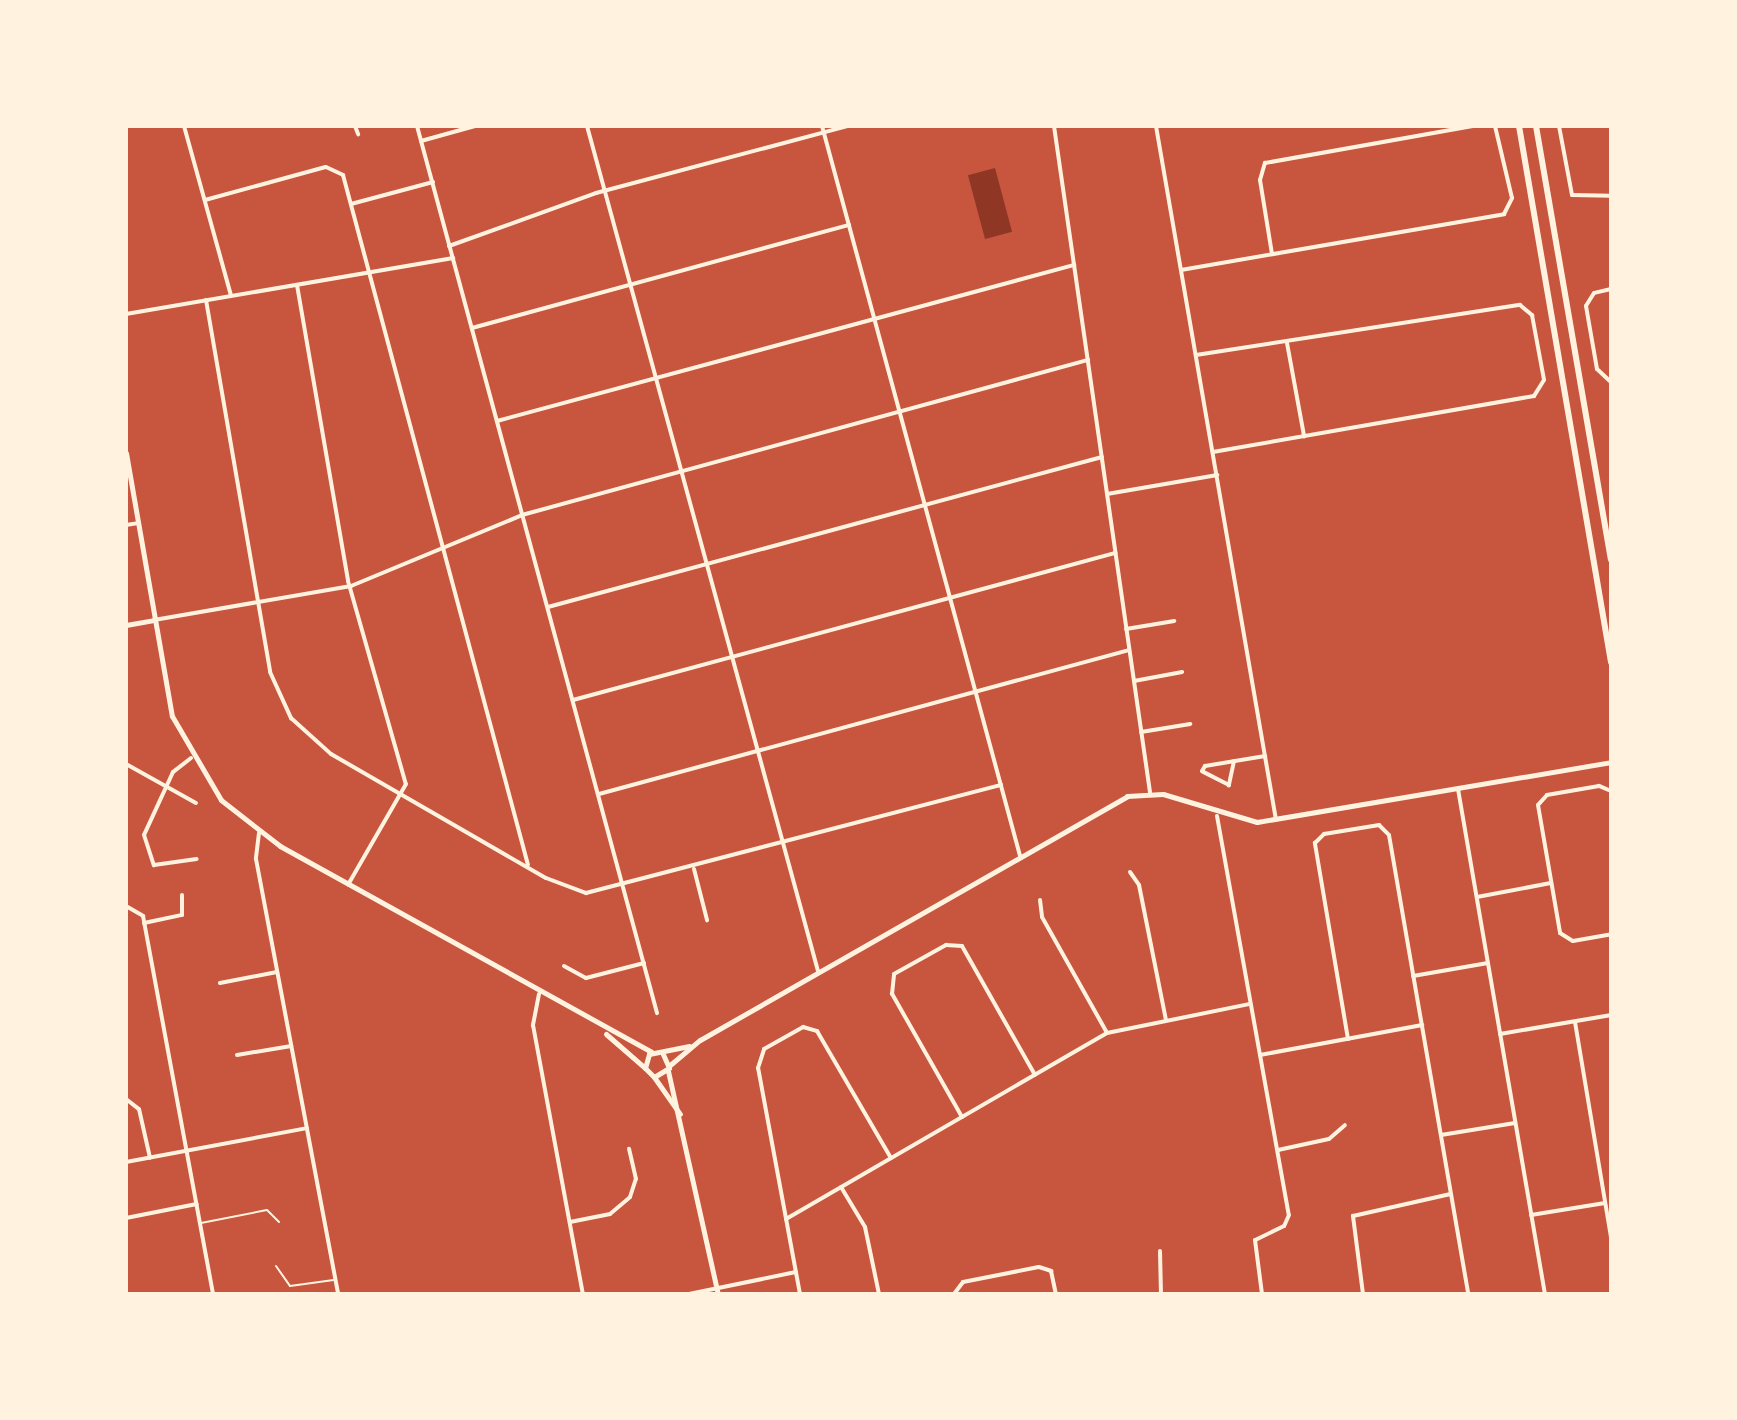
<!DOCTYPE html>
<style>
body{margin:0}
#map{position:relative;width:1737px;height:1420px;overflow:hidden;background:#c8553d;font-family:"PT Sans",sans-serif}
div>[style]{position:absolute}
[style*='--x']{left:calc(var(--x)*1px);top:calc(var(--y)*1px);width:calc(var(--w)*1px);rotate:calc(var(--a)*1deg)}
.water>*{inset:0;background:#8f3625;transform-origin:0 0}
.service>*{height:2px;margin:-1px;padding:0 1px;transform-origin:1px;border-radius:1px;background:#fff3e0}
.minor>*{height:4px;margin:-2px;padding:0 2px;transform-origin:2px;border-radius:2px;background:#fff3e0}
.tertiary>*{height:5px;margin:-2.5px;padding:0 2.5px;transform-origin:2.5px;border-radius:2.5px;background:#fff3e0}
.secondary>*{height:6px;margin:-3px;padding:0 3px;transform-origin:3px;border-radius:3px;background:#fff3e0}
span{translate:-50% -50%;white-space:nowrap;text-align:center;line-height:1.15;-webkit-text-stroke:6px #fff3e0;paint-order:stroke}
.frame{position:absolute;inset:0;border:128px solid #fff3e0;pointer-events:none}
</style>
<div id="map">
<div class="water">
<i style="left:995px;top:168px;width:66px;height:28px;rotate:75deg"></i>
</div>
<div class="service">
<i style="--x:201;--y:1223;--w:67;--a:-11.1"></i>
<i style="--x:267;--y:1210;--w:17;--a:45"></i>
<i style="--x:276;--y:1266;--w:24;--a:55"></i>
<i style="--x:290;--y:1286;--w:44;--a:-7.8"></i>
</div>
<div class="minor">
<i style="--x:184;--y:126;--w:176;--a:74.5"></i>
<i style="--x:355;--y:126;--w:9;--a:69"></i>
<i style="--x:417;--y:126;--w:919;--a:74.86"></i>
<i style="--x:587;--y:126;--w:876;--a:74.71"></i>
<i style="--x:822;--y:126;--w:756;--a:74.82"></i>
<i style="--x:1054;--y:126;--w:673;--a:81.8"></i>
<i style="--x:1156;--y:126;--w:704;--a:80.19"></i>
<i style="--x:1559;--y:126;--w:70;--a:79.3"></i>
<i style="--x:1572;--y:195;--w:39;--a:1"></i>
<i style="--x:421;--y:141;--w:56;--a:-15.5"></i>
<i style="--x:205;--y:200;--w:125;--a:-15.3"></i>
<i style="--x:326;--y:167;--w:19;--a:25"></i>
<i style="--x:343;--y:175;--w:714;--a:74.99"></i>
<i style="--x:351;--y:204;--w:85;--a:-15"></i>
<i style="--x:449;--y:246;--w:156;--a:-19.8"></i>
<i style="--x:596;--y:193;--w:260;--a:-14.9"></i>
<i style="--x:1272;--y:254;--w:75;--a:-99.2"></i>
<i style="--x:1260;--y:180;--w:18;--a:-74"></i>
<i style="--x:1265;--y:163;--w:211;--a:-10.1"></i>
<i style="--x:1181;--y:270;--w:328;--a:-9.8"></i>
<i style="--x:1504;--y:214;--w:18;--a:-63"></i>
<i style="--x:1512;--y:198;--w:74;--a:-103.3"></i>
<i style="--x:297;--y:285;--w:300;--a:80.2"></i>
<i style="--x:348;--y:581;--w:211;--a:74.1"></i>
<i style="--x:406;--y:784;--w:116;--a:119.9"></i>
<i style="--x:1611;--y:289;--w:17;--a:167"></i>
<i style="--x:1594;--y:293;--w:15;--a:122"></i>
<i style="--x:1586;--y:306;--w:64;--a:80.1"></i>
<i style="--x:1597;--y:369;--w:19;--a:43"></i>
<i style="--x:206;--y:300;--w:377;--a:80.2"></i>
<i style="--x:270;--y:672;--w:51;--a:65.5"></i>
<i style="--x:291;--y:718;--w:54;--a:42"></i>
<i style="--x:331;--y:754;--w:248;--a:30"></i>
<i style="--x:546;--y:878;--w:43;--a:20.6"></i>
<i style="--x:586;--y:893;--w:429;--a:-14.6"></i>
<i style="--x:126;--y:314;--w:332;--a:-9.7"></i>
<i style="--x:472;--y:328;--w:391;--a:-15.3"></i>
<i style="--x:1287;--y:343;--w:95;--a:79.6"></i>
<i style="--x:1196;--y:355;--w:328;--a:-8.8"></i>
<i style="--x:1520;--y:305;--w:16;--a:40"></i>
<i style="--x:1532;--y:315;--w:66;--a:79.5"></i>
<i style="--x:1544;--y:380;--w:19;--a:122"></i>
<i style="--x:1534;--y:396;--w:326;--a:170.1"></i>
<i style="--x:497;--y:421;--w:598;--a:-15.13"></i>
<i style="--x:1107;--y:494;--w:112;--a:-9.8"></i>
<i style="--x:126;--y:525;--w:12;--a:-9"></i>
<i style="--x:548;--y:607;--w:574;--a:-15.15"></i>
<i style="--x:154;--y:620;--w:200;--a:-9.8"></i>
<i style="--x:351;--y:586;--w:185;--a:-22.5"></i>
<i style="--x:522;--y:515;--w:587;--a:-15.32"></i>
<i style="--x:1126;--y:629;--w:49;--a:-9.5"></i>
<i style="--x:1134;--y:681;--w:49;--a:-10.6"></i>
<i style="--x:573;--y:700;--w:562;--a:-15.17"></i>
<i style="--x:1141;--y:732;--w:50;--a:-9.3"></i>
<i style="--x:191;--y:758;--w:23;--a:142"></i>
<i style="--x:173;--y:772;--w:69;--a:114.7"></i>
<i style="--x:144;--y:835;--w:32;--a:72"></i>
<i style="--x:154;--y:865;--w:43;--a:-7.9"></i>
<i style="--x:1234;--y:761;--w:25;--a:102"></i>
<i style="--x:1229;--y:785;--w:30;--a:-153"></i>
<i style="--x:1202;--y:771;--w:6;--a:-59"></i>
<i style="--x:1205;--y:766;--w:61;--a:-9.5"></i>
<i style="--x:126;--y:764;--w:80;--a:29.1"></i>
<i style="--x:1458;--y:789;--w:512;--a:80.23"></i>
<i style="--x:1611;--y:791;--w:13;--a:-157"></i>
<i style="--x:1599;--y:786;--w:53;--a:170.2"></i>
<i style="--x:1547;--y:795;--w:13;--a:132"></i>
<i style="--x:1538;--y:805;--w:130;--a:80.2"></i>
<i style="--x:1560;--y:933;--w:15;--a:32"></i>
<i style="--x:1573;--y:941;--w:39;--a:-10"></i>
<i style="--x:599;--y:794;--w:549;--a:-15.2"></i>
<i style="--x:1217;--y:816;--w:405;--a:79.8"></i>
<i style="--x:1289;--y:1215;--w:12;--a:114"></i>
<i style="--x:1284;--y:1226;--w:32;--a:154"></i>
<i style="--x:1255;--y:1240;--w:54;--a:82.6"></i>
<i style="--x:259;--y:833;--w:26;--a:97"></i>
<i style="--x:256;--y:859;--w:443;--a:79.3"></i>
<i style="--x:694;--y:869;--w:53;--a:75.7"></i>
<i style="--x:1130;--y:872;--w:16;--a:55"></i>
<i style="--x:1139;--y:885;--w:138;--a:78.7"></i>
<i style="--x:1477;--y:897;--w:75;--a:-10.7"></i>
<i style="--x:1040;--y:900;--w:17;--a:83"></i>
<i style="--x:1042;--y:917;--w:133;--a:60.7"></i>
<i style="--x:126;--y:906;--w:20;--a:30"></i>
<i style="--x:143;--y:916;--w:384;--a:79.5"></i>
<i style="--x:144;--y:923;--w:39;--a:-12"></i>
<i style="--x:182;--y:915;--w:20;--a:-90"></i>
<i style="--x:564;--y:966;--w:25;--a:29"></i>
<i style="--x:586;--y:978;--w:60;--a:-14.5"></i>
<i style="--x:1413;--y:976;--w:76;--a:-9.8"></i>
<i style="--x:220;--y:983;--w:58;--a:-10.9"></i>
<i style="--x:539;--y:994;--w:32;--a:101"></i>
<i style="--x:533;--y:1025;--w:274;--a:79.5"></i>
<i style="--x:1575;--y:1022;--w:219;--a:80.5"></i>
<i style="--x:1500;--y:1034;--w:113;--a:-9.7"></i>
<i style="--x:1348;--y:1039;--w:199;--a:-99.6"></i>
<i style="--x:1315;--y:843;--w:13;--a:-45"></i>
<i style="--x:1324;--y:834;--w:56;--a:-9.3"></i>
<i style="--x:1379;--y:825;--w:14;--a:45"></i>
<i style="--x:1389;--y:835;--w:466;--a:80.2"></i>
<i style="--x:237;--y:1055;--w:55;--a:-9.5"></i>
<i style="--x:1260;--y:1055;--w:165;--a:-10.5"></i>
<i style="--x:126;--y:1099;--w:16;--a:38"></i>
<i style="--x:139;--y:1109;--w:50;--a:77.3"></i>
<i style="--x:962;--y:1117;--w:142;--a:-119.6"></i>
<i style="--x:892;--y:994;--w:20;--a:-84"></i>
<i style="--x:894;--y:974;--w:60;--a:-29.1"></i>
<i style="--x:946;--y:945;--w:16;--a:4"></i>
<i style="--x:962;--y:946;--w:148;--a:60.5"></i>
<i style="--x:1441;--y:1135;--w:75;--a:-9.2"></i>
<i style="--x:1278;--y:1150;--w:52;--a:-12.2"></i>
<i style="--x:1329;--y:1139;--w:21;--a:-41"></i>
<i style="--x:126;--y:1162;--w:184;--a:-10.6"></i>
<i style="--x:841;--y:1187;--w:47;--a:59"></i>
<i style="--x:865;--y:1227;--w:68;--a:78.2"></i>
<i style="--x:1531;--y:1215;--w:75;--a:-9.2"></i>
<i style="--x:126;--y:1218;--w:72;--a:-11.2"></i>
<i style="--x:786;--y:1219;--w:371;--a:-30.1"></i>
<i style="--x:1107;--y:1033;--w:146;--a:-11.5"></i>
<i style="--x:570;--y:1222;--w:41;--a:-11.3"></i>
<i style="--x:610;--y:1214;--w:26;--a:-40"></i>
<i style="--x:630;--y:1197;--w:19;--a:-72"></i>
<i style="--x:636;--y:1179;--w:31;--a:-103"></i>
<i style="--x:1160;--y:1251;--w:43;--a:88.7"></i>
<i style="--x:689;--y:1294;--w:109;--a:-11.6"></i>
<i style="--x:800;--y:1294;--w:230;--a:-100.5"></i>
<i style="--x:758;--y:1068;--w:20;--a:-72"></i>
<i style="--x:764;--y:1049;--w:45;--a:-29.4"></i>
<i style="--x:803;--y:1027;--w:15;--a:16"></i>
<i style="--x:817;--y:1031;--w:147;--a:59.8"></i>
<i style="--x:954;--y:1294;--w:15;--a:-53"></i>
<i style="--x:963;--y:1282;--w:77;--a:-11.2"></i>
<i style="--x:1039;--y:1267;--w:13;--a:18"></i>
<i style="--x:1051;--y:1271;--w:24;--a:78"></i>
<i style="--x:1363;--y:1294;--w:79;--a:-97.3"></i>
<i style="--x:1353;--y:1216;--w:100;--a:-12.7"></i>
</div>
<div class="tertiary">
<i style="--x:126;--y:453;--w:267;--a:80.1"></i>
<i style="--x:172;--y:716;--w:97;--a:59.7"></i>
<i style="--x:221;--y:800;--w:75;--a:37.9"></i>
<i style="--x:280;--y:846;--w:425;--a:29"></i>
<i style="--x:126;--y:625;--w:28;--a:-10"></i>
<i style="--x:606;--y:1034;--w:50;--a:41"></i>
<i style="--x:662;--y:1052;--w:17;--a:66"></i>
<i style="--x:669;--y:1068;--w:17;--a:149"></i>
<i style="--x:654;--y:1077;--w:13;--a:-135"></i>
<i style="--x:645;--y:1068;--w:15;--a:-74"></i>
<i style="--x:649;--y:1054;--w:41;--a:-11.3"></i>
<i style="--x:670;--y:1065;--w:39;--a:-40"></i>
<i style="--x:700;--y:1040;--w:492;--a:-29.7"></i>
<i style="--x:1127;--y:796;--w:36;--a:-3"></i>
<i style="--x:1163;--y:794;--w:98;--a:16.6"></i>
<i style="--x:1257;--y:822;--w:359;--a:-9.6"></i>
<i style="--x:668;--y:1071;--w:229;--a:77.4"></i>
<i style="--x:654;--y:1077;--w:45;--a:54.9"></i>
</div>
<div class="secondary">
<i style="--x:1519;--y:126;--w:544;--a:80.26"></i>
<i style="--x:1536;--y:126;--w:440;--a:80.2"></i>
</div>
<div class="frame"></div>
</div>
